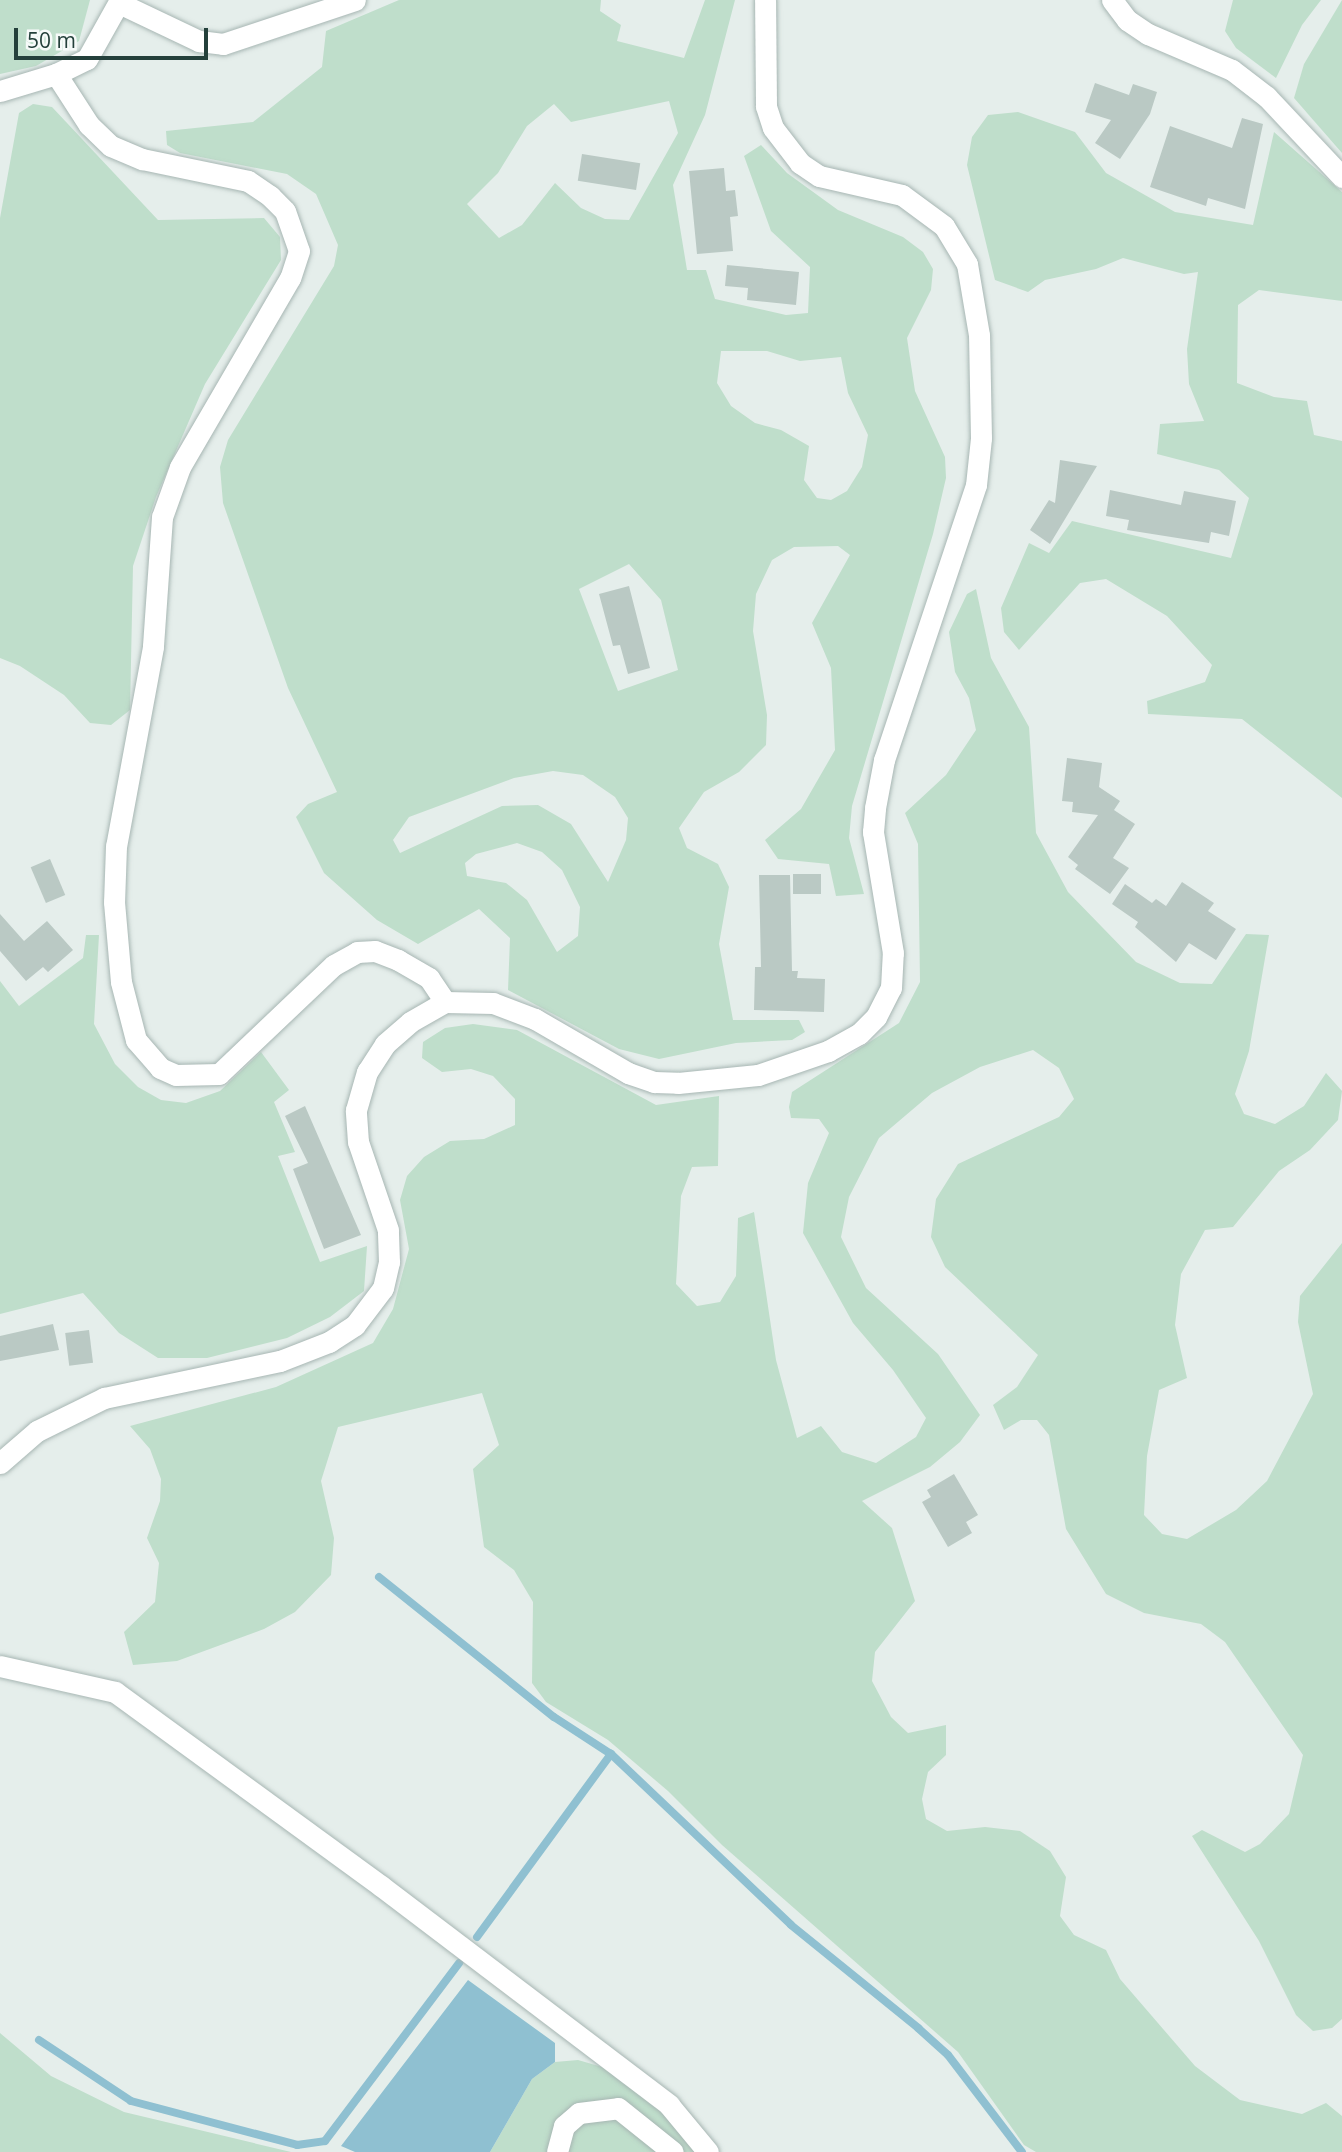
<!DOCTYPE html>
<style>
body{margin:0}
#map{position:relative;width:1342px;height:2152px;overflow:hidden;background:#e5eeeb;font-family:"Open Sans",sans-serif}
div>[style]{position:absolute}
[style*='--x']{left:calc(var(--x)*1px);top:calc(var(--y)*1px);width:calc(var(--w)*1px);rotate:calc(var(--a)*1deg)}
.green>*{inset:0;background:#bfdecb}
.water>*{inset:0;background:#8fc0d1}
.stream>*{height:8px;margin:-4px;padding:0 4px;transform-origin:4px;border-radius:4px;background:#8fc0d1}
.building>*{inset:0;background:#bac9c4;transform-origin:0 0}
.roads{filter:drop-shadow(0 0 2px #a7b6b3) drop-shadow(0 0 2px #a7b6b3)}
.minor>*{height:21px;margin:-10.5px;padding:0 10.5px;transform-origin:10.5px;border-radius:10.5px;background:#fff}
span{translate:-50% -50%;white-space:nowrap;text-align:center;line-height:1.15;-webkit-text-stroke:5px #f6faf9;paint-order:stroke}
.scale{position:absolute;left:14px;top:28px;width:194px;height:32px;box-sizing:border-box;border:4px solid #24403b;border-top:0;padding-left:9px;font-size:21px;line-height:24px;white-space:nowrap;color:#24403b;-webkit-text-stroke:5px #f6faf9;paint-order:stroke}
</style>
<div id="map">
<div class="green">
<i style="clip-path:polygon(0 0,90px 0,79px 41px,36px 66px,0 74px)"></i>
<i style="clip-path:polygon(evenodd,399px 0,601px 0,600px 11px,621px 25px,617px 41px,684px 58px,705px 0,735px 0,705px 115px,673px 185px,687px 270px,706px 270px,715px 299px,786px 315px,808px 313px,810px 267px,771px 231px,744px 156px,761px 145px,787px 173px,838px 210px,903px 237px,923px 252px,933px 269px,931px 290px,907px 338px,915px 391px,945px 457px,946px 478px,933px 534px,852px 806px,849px 838px,864px 894px,836px 896px,829px 864px,778px 859px,765px 840px,801px 809px,835px 750px,831px 668px,812px 623px,850px 555px,838px 546px,794px 547px,772px 560px,756px 594px,753px 631px,767px 715px,766px 745px,739px 772px,704px 792px,679px 828px,687px 848px,718px 864px,729px 887px,719px 944px,733px 1020px,799px 1020px,805px 1032px,792px 1040px,736px 1043px,659px 1059px,619px 1049px,508px 990px,510px 938px,479px 909px,418px 944px,377px 920px,324px 873px,296px 817px,308px 804px,337px 792px,288px 688px,223px 503px,220px 467px,228px 440px,334px 266px,338px 245px,316px 194px,287px 174px,180px 153px,167px 145px,166px 131px,253px 122px,322px 67px,326px 31px,399px 0,669px 101px,678px 133px,629px 220px,605px 219px,581px 208px,555px 183px,522px 225px,499px 238px,467px 204px,498px 173px,527px 126px,554px 104px,571px 122px,669px 101px,399px 0,721px 351px,767px 351px,800px 361px,841px 357px,848px 393px,868px 435px,862px 467px,847px 491px,831px 500px,817px 498px,804px 480px,809px 446px,781px 430px,755px 423px,731px 406px,717px 383px,721px 351px,399px 0,629px 564px,661px 600px,678px 670px,618px 691px,579px 589px,629px 564px,399px 0,553px 771px,583px 775px,615px 797px,628px 818px,626px 840px,608px 882px,571px 824px,538px 805px,502px 806px,400px 853px,393px 840px,409px 817px,514px 778px,553px 771px,399px 0,517px 843px,542px 852px,562px 870px,580px 907px,578px 936px,557px 952px,527px 900px,506px 883px,467px 876px,465px 863px,476px 854px,517px 843px)"></i>
<i style="clip-path:polygon(1233px 0,1321px 0,1302px 25px,1276px 78px,1236px 48px,1225px 31px)"></i>
<i style="clip-path:polygon(1342px 0,1342px 153px,1294px 98px,1304px 64px)"></i>
<i style="clip-path:polygon(33px 104px,52px 107px,158px 220px,264px 218px,280px 237px,281px 260px,205px 384px,156px 497px,133px 566px,130px 710px,111px 725px,90px 723px,64px 695px,20px 666px,0 658px,0 218px,19px 113px)"></i>
<i style="clip-path:polygon(1018px 112px,1075px 132px,1106px 173px,1175px 212px,1253px 225px,1274px 132px,1342px 192px,1342px 301px,1259px 290px,1238px 305px,1237px 383px,1274px 397px,1307px 401px,1314px 435px,1342px 441px,1342px 798px,1242px 719px,1148px 714px,1147px 701px,1205px 682px,1212px 665px,1167px 616px,1106px 579px,1080px 583px,1019px 650px,1004px 632px,1001px 608px,1029px 543px,1049px 553px,1072px 521px,1231px 558px,1249px 498px,1219px 470px,1157px 454px,1160px 424px,1204px 421px,1189px 384px,1187px 349px,1198px 272px,1184px 274px,1123px 258px,1096px 269px,1045px 280px,1028px 292px,995px 280px,967px 165px,972px 137px,988px 115px)"></i>
<i style="clip-path:polygon(976px 589px,991px 658px,1029px 727px,1036px 833px,1068px 892px,1136px 962px,1180px 983px,1212px 984px,1246px 934px,1269px 935px,1249px 1051px,1235px 1094px,1244px 1114px,1275px 1124px,1304px 1106px,1326px 1073px,1342px 1091px,1338px 1120px,1310px 1150px,1279px 1171px,1233px 1227px,1205px 1230px,1181px 1274px,1175px 1325px,1187px 1378px,1159px 1390px,1147px 1456px,1144px 1515px,1162px 1534px,1187px 1539px,1236px 1510px,1267px 1481px,1313px 1394px,1298px 1322px,1300px 1296px,1342px 1243px,1342px 2019px,1332px 2028px,1313px 2031px,1296px 2015px,1259px 1941px,1192px 1836px,1202px 1830px,1245px 1852px,1260px 1844px,1289px 1814px,1303px 1755px,1225px 1642px,1201px 1624px,1144px 1613px,1106px 1594px,1066px 1529px,1049px 1435px,1037px 1420px,1021px 1420px,1004px 1430px,993px 1405px,1017px 1387px,1038px 1355px,945px 1267px,931px 1237px,936px 1199px,958px 1164px,1059px 1117px,1074px 1099px,1059px 1068px,1033px 1050px,980px 1067px,932px 1093px,879px 1138px,849px 1197px,841px 1237px,866px 1288px,938px 1354px,980px 1415px,960px 1442px,930px 1467px,862px 1501px,892px 1528px,915px 1601px,875px 1652px,872px 1681px,891px 1717px,908px 1733px,946px 1725px,946px 1755px,928px 1772px,922px 1799px,926px 1819px,947px 1831px,985px 1827px,1020px 1831px,1050px 1851px,1066px 1877px,1060px 1916px,1074px 1935px,1106px 1950px,1120px 1979px,1195px 2066px,1240px 2100px,1302px 2114px,1326px 2103px,1342px 2116px,1342px 2152px,1036px 2152px,1024px 2145px,958px 2052px,722px 1845px,668px 1791px,608px 1740px,546px 1702px,532px 1683px,533px 1602px,514px 1570px,484px 1547px,473px 1469px,499px 1445px,482px 1393px,338px 1427px,321px 1481px,334px 1538px,331px 1575px,295px 1612px,264px 1629px,177px 1661px,133px 1665px,124px 1632px,155px 1602px,159px 1563px,147px 1538px,160px 1501px,161px 1479px,150px 1449px,130px 1426px,276px 1387px,373px 1343px,393px 1309px,409px 1249px,400px 1200px,407px 1176px,424px 1157px,450px 1141px,484px 1139px,515px 1125px,515px 1099px,493px 1076px,471px 1069px,442px 1072px,422px 1058px,423px 1042px,445px 1028px,473px 1024px,517px 1030px,656px 1105px,719px 1096px,718px 1166px,692px 1167px,681px 1196px,676px 1284px,697px 1306px,720px 1302px,736px 1276px,738px 1218px,754px 1212px,776px 1360px,797px 1438px,821px 1426px,842px 1452px,876px 1463px,916px 1437px,926px 1418px,893px 1370px,853px 1323px,803px 1233px,808px 1183px,829px 1133px,819px 1119px,791px 1118px,789px 1107px,792px 1092px,899px 1023px,920px 982px,918px 844px,905px 813px,946px 775px,976px 730px,969px 698px,955px 672px,949px 632px,967px 594px)"></i>
<i style="clip-path:polygon(86px 935px,99px 935px,94px 1024px,115px 1064px,138px 1087px,161px 1100px,186px 1103px,220px 1091px,261px 1052px,289px 1090px,274px 1102px,295px 1152px,278px 1156px,320px 1262px,367px 1246px,364px 1291px,330px 1317px,287px 1338px,207px 1358px,158px 1358px,119px 1333px,83px 1293px,0 1314px,0 981px,19px 1006px,83px 958px)"></i>
<i style="clip-path:polygon(0 2033px,51px 2076px,124px 2112px,291px 2152px,0 2152px)"></i>
<i style="clip-path:polygon(578px 2060px,609px 2069px,658px 2109px,698px 2152px,490px 2152px,532px 2079px,555px 2062px)"></i>
</div>
<div class="water">
<i style="clip-path:polygon(468px 1980px,555px 2043px,555px 2062px,532px 2079px,490px 2152px,355px 2152px,341px 2146px)"></i>
</div>
<div class="stream">
<i style="--x:379;--y:1577;--w:224;--a:38.7"></i>
<i style="--x:554;--y:1717;--w:68;--a:33"></i>
<i style="--x:611;--y:1754;--w:248;--a:43.5"></i>
<i style="--x:791;--y:1925;--w:164;--a:39"></i>
<i style="--x:918;--y:2028;--w:40;--a:42"></i>
<i style="--x:948;--y:2055;--w:122;--a:52.7"></i>
<i style="--x:477;--y:1937;--w:227;--a:-53.8"></i>
<i style="--x:39;--y:2040;--w:110;--a:33.5"></i>
<i style="--x:131;--y:2101;--w:172;--a:14.8"></i>
<i style="--x:297;--y:2145;--w:28;--a:-8"></i>
<i style="--x:325;--y:2141;--w:223;--a:-53"></i>
</div>
<div class="building">
<i style="clip-path:polygon(1095px 83px,1129px 95px,1133px 84px,1157px 92px,1150px 114px,1120px 159px,1095px 143px,1111px 120px,1085px 112px)"></i>
<i style="clip-path:polygon(1242px 118px,1263px 124px,1245px 209px,1208px 198px,1206px 206px,1150px 187px,1170px 126px,1232px 148px)"></i>
<i style="left:582px;top:154px;width:59px;height:27px;rotate:9deg"></i>
<i style="clip-path:polygon(724px 168px,726px 191px,735px 190px,738px 216px,730px 217px,733px 251px,697px 254px,689px 171px)"></i>
<i style="clip-path:polygon(727px 265px,799px 272px,796px 305px,747px 300px,748px 288px,725px 286px)"></i>
<i style="clip-path:polygon(1060px 460px,1097px 466px,1050px 544px,1030px 530px,1049px 500px,1055px 503px)"></i>
<i style="clip-path:polygon(1110px 490px,1181px 505px,1184px 491px,1236px 501px,1229px 536px,1211px 532px,1209px 543px,1127px 530px,1129px 520px,1106px 516px)"></i>
<i style="clip-path:polygon(629px 586px,650px 668px,628px 674px,620px 645px,613px 646px,599px 594px)"></i>
<i style="clip-path:polygon(1067px 758px,1102px 763px,1099px 787px,1120px 801px,1114px 810px,1135px 824px,1113px 858px,1129px 868px,1110px 894px,1075px 869px,1078px 865px,1068px 857px,1098px 815px,1072px 812px,1073px 802px,1062px 801px)"></i>
<i style="left:50px;top:859px;width:39px;height:21px;rotate:67deg"></i>
<i style="left:793px;top:874px;width:28px;height:20px"></i>
<i style="clip-path:polygon(759px 875px,790px 875px,792px 971px,798px 971px,797px 978px,825px 979px,824px 1012px,754px 1010px,755px 967px,761px 967px)"></i>
<i style="clip-path:polygon(1182px 882px,1214px 903px,1208px 911px,1236px 929px,1216px 960px,1189px 943px,1176px 962px,1135px 927px,1138px 922px,1112px 904px,1125px 884px,1152px 903px,1156px 899px,1166px 906px)"></i>
<i style="clip-path:polygon(0 914px,24px 941px,47px 921px,73px 950px,48px 972px,43px 967px,26px 981px,0 951px)"></i>
<i style="clip-path:polygon(305px 1106px,361px 1235px,324px 1249px,293px 1169px,308px 1163px,285px 1116px)"></i>
<i style="clip-path:polygon(53px 1324px,59px 1350px,0 1361px,0 1336px)"></i>
<i style="left:89px;top:1330px;width:33px;height:24px;rotate:83deg"></i>
<i style="clip-path:polygon(954px 1474px,978px 1515px,966px 1522px,972px 1533px,948px 1547px,922px 1502px,931px 1497px,927px 1490px)"></i>
</div>
<div class="roads">
<div class="minor">
<i style="--x:1112;--y:0;--w:25;--a:53"></i>
<i style="--x:1127;--y:20;--w:25;--a:34"></i>
<i style="--x:1148;--y:34;--w:91;--a:23.2"></i>
<i style="--x:1232;--y:70;--w:44;--a:37.6"></i>
<i style="--x:1267;--y:97;--w:110;--a:46.8"></i>
<i style="--x:119;--y:3;--w:89;--a:25.4"></i>
<i style="--x:199;--y:41;--w:24;--a:7"></i>
<i style="--x:223;--y:44;--w:139;--a:-18.4"></i>
<i style="--x:56;--y:74;--w:61;--a:57.1"></i>
<i style="--x:89;--y:125;--w:30;--a:44"></i>
<i style="--x:111;--y:146;--w:34;--a:23"></i>
<i style="--x:142;--y:159;--w:108;--a:11.7"></i>
<i style="--x:248;--y:181;--w:27;--a:34"></i>
<i style="--x:270;--y:196;--w:21;--a:45"></i>
<i style="--x:285;--y:211;--w:42;--a:70.7"></i>
<i style="--x:299;--y:251;--w:28;--a:108"></i>
<i style="--x:290;--y:278;--w:219;--a:120.2"></i>
<i style="--x:180;--y:467;--w:53;--a:109.8"></i>
<i style="--x:162;--y:517;--w:130;--a:94"></i>
<i style="--x:153;--y:647;--w:202;--a:100.5"></i>
<i style="--x:116;--y:846;--w:56;--a:92"></i>
<i style="--x:114;--y:902;--w:80;--a:85"></i>
<i style="--x:121;--y:982;--w:60;--a:75.5"></i>
<i style="--x:136;--y:1040;--w:37;--a:49"></i>
<i style="--x:160;--y:1068;--w:17;--a:24"></i>
<i style="--x:176;--y:1075;--w:43;--a:-1.3"></i>
<i style="--x:219;--y:1074;--w:158;--a:-43.5"></i>
<i style="--x:334;--y:965;--w:26;--a:-29"></i>
<i style="--x:357;--y:952;--w:18;--a:-3"></i>
<i style="--x:375;--y:951;--w:25;--a:21"></i>
<i style="--x:398;--y:960;--w:36;--a:30"></i>
<i style="--x:429;--y:978;--w:29;--a:56"></i>
<i style="--x:0;--y:91;--w:59;--a:-16.9"></i>
<i style="--x:56;--y:74;--w:34;--a:-26"></i>
<i style="--x:87;--y:59;--w:68;--a:-60.8"></i>
<i style="--x:0;--y:1463;--w:49;--a:-40.9"></i>
<i style="--x:37;--y:1431;--w:75;--a:-26.2"></i>
<i style="--x:104;--y:1398;--w:180;--a:-11.9"></i>
<i style="--x:280;--y:1361;--w:53;--a:-21.2"></i>
<i style="--x:329;--y:1342;--w:31;--a:-33"></i>
<i style="--x:355;--y:1325;--w:46;--a:-52.9"></i>
<i style="--x:383;--y:1288;--w:27;--a:-77"></i>
<i style="--x:389;--y:1262;--w:32;--a:-92"></i>
<i style="--x:388;--y:1230;--w:93;--a:-108.8"></i>
<i style="--x:358;--y:1142;--w:32;--a:-94"></i>
<i style="--x:356;--y:1110;--w:40;--a:-74"></i>
<i style="--x:367;--y:1072;--w:33;--a:-57"></i>
<i style="--x:385;--y:1044;--w:33;--a:-41"></i>
<i style="--x:410;--y:1022;--w:40;--a:-29.7"></i>
<i style="--x:445;--y:1002;--w:48;--a:1.2"></i>
<i style="--x:493;--y:1003;--w:45;--a:20.9"></i>
<i style="--x:535;--y:1019;--w:108;--a:30.1"></i>
<i style="--x:628;--y:1073;--w:28;--a:19"></i>
<i style="--x:654;--y:1082;--w:24;--a:2"></i>
<i style="--x:678;--y:1083;--w:80;--a:-5.7"></i>
<i style="--x:758;--y:1075;--w:74;--a:-18.9"></i>
<i style="--x:828;--y:1051;--w:35;--a:-29"></i>
<i style="--x:859;--y:1034;--w:24;--a:-45"></i>
<i style="--x:876;--y:1017;--w:33;--a:-63"></i>
<i style="--x:891;--y:988;--w:35;--a:-87"></i>
<i style="--x:893;--y:953;--w:123;--a:-99.4"></i>
<i style="--x:873;--y:832;--w:24;--a:-85"></i>
<i style="--x:875;--y:808;--w:49;--a:-79.4"></i>
<i style="--x:884;--y:760;--w:290;--a:-71.5"></i>
<i style="--x:976;--y:485;--w:47;--a:-83.9"></i>
<i style="--x:981;--y:438;--w:103;--a:-91.1"></i>
<i style="--x:979;--y:335;--w:72;--a:-99.6"></i>
<i style="--x:967;--y:264;--w:44;--a:-121.2"></i>
<i style="--x:944;--y:226;--w:52;--a:-143.6"></i>
<i style="--x:902;--y:195;--w:85;--a:-167.1"></i>
<i style="--x:819;--y:176;--w:23;--a:-146"></i>
<i style="--x:800;--y:163;--w:44;--a:-127.6"></i>
<i style="--x:773;--y:128;--w:23;--a:-108"></i>
<i style="--x:766;--y:106;--w:106;--a:-90.5"></i>
<i style="--x:0;--y:1666;--w:118;--a:12.7"></i>
<i style="--x:115;--y:1692;--w:329;--a:36.1"></i>
<i style="--x:381;--y:1886;--w:362;--a:37.2"></i>
<i style="--x:669;--y:2105;--w:61;--a:50.3"></i>
<i style="--x:557;--y:2152;--w:27;--a:-75"></i>
<i style="--x:564;--y:2126;--w:20;--a:-41"></i>
<i style="--x:579;--y:2113;--w:39;--a:-7"></i>
<i style="--x:618;--y:2108;--w:70;--a:38.7"></i>
</div>
</div>
<div class="scale">50 m</div>
</div>
